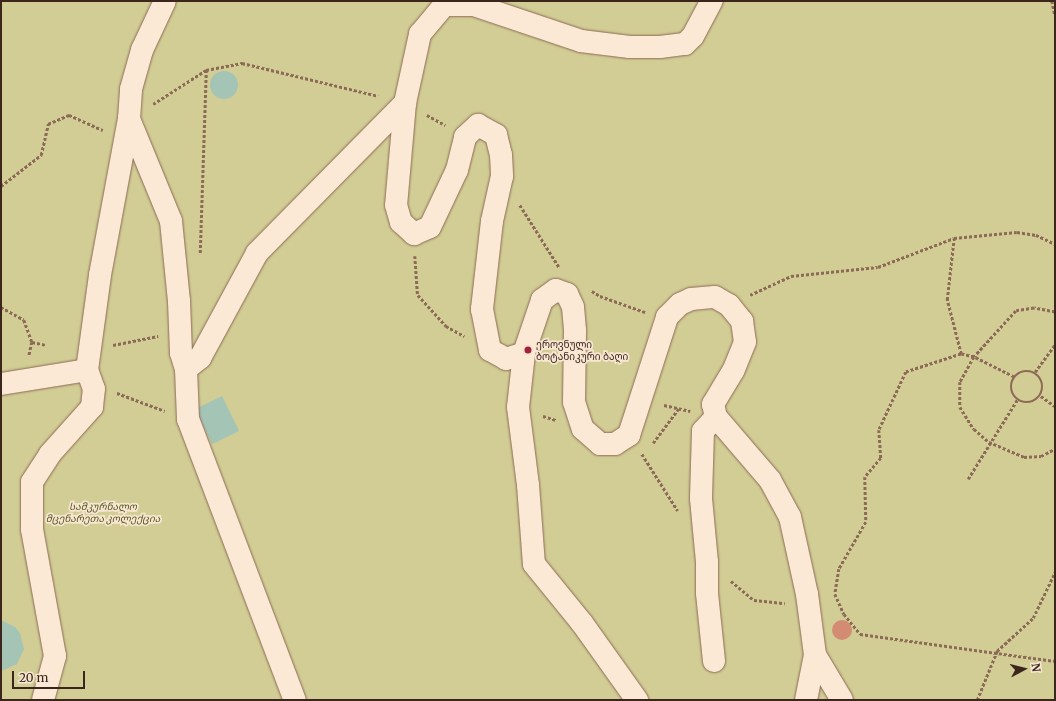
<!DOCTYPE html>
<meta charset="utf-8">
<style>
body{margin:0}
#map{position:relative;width:1056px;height:701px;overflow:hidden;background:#f2dbc1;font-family:Merriweather,"Noto Sans Georgian",serif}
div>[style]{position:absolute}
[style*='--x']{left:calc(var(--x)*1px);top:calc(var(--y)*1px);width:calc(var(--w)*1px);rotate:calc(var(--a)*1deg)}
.green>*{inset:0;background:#d1cd94;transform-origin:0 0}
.water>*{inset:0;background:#a4c4b5;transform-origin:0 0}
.round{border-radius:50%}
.building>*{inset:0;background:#d38b74}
.path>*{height:2.5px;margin-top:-1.25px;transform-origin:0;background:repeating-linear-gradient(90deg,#8d6a57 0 3px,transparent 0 5px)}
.path>.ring{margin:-1.25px;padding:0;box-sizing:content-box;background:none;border:2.5px solid #8d6a57;border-radius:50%}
.roads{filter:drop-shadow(0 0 1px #8d6a57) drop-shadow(0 0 1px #8d6a57)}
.minor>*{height:22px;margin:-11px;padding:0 11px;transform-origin:11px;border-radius:11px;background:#fce9d5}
.dots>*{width:11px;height:11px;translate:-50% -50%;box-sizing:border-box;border:2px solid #f8e6d2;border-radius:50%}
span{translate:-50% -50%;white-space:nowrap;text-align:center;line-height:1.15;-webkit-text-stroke:3.5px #f8e6d2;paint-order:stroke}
.poi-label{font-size:10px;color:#3c261c}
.left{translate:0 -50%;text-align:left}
.park-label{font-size:10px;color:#565a21;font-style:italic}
.frame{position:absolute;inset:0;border:2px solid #3c261c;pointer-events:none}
.north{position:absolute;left:1004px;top:649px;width:40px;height:40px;-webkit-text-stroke:3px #f8e6d2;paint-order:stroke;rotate:83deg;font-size:11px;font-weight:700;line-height:16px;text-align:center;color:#3c261c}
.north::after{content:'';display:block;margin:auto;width:14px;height:18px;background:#3c261c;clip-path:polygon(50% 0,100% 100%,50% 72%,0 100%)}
.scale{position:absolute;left:12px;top:671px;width:73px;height:18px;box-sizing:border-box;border:2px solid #3c261c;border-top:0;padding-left:5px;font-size:12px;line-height:14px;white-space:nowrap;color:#3c261c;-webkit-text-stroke:3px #f8e6d2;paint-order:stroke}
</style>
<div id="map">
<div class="green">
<i style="left:1px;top:1px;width:1054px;height:699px"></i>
</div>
<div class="water">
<i class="round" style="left:210px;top:71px;width:28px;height:28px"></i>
<i style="left:222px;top:396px;width:39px;height:30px;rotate:64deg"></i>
<i style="clip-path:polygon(1px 620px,15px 627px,20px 633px,24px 649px,17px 664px,1px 671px)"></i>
</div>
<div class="building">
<i class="round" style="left:832px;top:620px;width:20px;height:20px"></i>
</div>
<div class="path">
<i style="--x:1052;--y:1;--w:14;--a:78"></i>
<i style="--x:153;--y:104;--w:63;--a:-32.7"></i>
<i style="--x:206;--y:70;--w:37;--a:-11"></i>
<i style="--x:242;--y:63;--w:140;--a:13.6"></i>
<i style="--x:427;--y:115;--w:21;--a:29"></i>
<i style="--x:1;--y:186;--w:51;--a:-37.8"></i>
<i style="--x:41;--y:155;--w:32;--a:-77"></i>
<i style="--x:48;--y:124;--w:23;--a:-23"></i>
<i style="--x:69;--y:115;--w:37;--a:24"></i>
<i style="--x:520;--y:205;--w:73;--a:57.8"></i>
<i style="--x:200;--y:253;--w:183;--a:-88.1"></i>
<i style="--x:415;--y:256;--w:39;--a:86"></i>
<i style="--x:418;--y:295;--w:42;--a:47.9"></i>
<i style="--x:446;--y:326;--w:21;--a:29"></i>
<i style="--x:592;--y:291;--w:9;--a:32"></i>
<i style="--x:600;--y:296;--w:48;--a:19.6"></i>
<i style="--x:750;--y:295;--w:45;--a:-24.9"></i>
<i style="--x:791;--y:276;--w:87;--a:-5.9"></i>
<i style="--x:878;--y:267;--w:81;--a:-20.9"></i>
<i style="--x:1;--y:307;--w:26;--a:29"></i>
<i style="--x:24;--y:320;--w:23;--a:70"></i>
<i style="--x:32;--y:342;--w:14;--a:102"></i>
<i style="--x:1055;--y:312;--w:21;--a:-169"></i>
<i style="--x:1034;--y:308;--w:18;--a:171"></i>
<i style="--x:1016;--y:311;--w:62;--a:132.4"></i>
<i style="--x:974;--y:357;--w:29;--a:119"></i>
<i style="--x:960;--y:382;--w:25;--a:90"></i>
<i style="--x:960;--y:407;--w:26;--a:58"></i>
<i style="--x:974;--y:429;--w:20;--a:41"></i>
<i style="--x:989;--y:442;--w:38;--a:23"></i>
<i style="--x:1024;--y:457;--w:17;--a:-3"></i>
<i style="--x:1041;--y:456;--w:16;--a:-27"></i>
<i style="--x:32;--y:342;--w:14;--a:12"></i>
<i style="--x:113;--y:345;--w:46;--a:-11.3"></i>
<i style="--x:961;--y:354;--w:56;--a:-104.5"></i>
<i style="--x:947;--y:300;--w:62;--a:-83.6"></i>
<i style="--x:954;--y:238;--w:63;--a:-5.4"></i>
<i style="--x:1017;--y:232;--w:19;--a:9"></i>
<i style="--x:1036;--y:235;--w:21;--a:25"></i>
<i class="ring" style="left:1011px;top:371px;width:29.5px;height:29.5px"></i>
<i style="--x:1035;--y:372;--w:34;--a:-54"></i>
<i style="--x:1014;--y:377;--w:45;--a:-153.4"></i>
<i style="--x:974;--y:357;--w:13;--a:-167"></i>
<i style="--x:961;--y:354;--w:58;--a:161.9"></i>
<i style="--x:906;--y:372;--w:64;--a:115"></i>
<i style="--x:879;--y:430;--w:28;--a:86"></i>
<i style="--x:881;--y:458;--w:25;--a:130"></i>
<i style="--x:865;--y:477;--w:45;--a:88.7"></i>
<i style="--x:866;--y:522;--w:54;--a:119.9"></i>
<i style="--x:839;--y:569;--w:25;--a:99"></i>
<i style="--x:835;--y:594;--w:22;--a:66"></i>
<i style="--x:844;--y:614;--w:26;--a:51"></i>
<i style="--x:860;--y:634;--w:197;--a:7.9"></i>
<i style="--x:117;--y:393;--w:51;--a:20.6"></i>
<i style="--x:1041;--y:396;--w:17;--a:36"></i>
<i style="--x:664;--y:405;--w:27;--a:13"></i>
<i style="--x:543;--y:416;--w:14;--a:17"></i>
<i style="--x:653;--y:443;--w:44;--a:-53.4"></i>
<i style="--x:642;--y:454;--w:67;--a:57.7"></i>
<i style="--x:968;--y:479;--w:93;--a:-58.2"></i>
<i style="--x:731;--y:581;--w:30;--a:40"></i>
<i style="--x:754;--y:600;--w:31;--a:6"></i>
<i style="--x:977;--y:700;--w:53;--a:-67.8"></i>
<i style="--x:997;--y:651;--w:49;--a:-42.5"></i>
<i style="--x:1033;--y:618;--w:51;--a:-64.4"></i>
</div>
<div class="roads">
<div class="minor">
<i style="--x:405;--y:103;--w:102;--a:95"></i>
<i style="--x:396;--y:205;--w:18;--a:74"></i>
<i style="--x:401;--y:222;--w:18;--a:43"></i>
<i style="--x:414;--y:234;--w:17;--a:-24"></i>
<i style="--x:430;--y:227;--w:63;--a:-64.7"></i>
<i style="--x:457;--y:170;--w:34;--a:-76"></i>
<i style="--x:465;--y:137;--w:18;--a:-43"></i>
<i style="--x:478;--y:125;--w:21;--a:29"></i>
<i style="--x:496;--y:135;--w:21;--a:76"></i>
<i style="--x:501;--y:155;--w:21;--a:87"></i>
<i style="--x:502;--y:176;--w:46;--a:102.5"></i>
<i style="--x:492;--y:221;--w:89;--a:96.5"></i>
<i style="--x:482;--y:309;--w:42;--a:79"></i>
<i style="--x:490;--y:350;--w:18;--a:29"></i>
<i style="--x:506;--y:359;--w:19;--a:-18"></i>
<i style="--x:524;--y:353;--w:56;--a:-71.2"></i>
<i style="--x:542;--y:300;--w:17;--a:-36"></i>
<i style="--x:556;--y:290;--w:12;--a:20"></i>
<i style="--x:567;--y:294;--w:14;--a:65"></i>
<i style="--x:573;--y:307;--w:24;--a:85"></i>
<i style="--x:575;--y:331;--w:71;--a:90.8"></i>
<i style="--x:574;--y:402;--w:28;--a:72"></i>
<i style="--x:583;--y:429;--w:23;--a:41"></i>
<i style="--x:600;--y:444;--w:15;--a:0"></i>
<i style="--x:615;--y:444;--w:17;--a:-33"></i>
<i style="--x:629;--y:435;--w:124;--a:-72.1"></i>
<i style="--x:667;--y:317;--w:18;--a:-45"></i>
<i style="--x:680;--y:304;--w:12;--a:-24"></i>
<i style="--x:691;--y:299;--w:24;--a:-5"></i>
<i style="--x:715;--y:297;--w:16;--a:30"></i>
<i style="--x:729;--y:305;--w:21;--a:51"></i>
<i style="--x:742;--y:321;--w:21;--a:82"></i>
<i style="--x:745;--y:342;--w:31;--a:112"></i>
<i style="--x:733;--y:371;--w:39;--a:121"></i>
<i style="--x:713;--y:404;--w:13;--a:77"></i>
<i style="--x:716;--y:417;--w:83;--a:49.4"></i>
<i style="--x:770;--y:480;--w:42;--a:61.6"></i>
<i style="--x:790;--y:517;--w:79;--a:77.6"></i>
<i style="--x:807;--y:594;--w:62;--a:82.5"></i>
<i style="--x:815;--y:655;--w:46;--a:101.3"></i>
<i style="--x:129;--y:119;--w:110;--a:67.6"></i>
<i style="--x:171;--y:221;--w:80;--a:84.3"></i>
<i style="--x:179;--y:301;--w:52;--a:87.8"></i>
<i style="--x:181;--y:353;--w:17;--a:73"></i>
<i style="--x:186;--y:369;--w:50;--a:87.7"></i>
<i style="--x:188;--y:419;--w:301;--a:69.2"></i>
<i style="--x:524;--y:353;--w:54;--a:96.3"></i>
<i style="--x:518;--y:407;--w:79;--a:82.7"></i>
<i style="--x:528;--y:485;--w:79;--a:85.7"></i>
<i style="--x:534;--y:564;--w:76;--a:50.9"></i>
<i style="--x:582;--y:623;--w:95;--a:54.5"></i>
<i style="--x:186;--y:369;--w:18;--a:-38"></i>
<i style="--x:200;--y:358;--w:119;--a:-61.5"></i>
<i style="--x:257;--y:253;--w:211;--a:-45.4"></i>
<i style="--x:405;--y:103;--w:71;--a:-77.7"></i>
<i style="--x:420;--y:34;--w:38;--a:-50"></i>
<i style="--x:444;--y:5;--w:30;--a:0"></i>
<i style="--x:474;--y:5;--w:113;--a:18.6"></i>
<i style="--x:581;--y:41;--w:49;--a:7"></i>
<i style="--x:630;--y:47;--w:30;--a:0"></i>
<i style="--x:660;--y:47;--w:25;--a:-7"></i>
<i style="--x:685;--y:44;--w:11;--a:-45"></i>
<i style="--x:693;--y:36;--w:40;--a:-62"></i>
<i style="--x:1;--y:384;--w:87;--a:-9.2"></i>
<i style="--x:87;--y:370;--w:96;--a:-82.2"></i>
<i style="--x:100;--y:275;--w:159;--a:-79.5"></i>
<i style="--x:129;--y:119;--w:30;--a:-86"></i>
<i style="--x:131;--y:89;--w:41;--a:-74.2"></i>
<i style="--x:142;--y:50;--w:54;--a:-64.9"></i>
<i style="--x:815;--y:655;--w:52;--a:59"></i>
<i style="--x:714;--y:661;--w:68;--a:-95.9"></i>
<i style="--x:707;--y:593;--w:31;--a:-90"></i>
<i style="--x:707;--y:562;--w:64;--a:-95.4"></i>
<i style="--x:701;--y:498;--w:67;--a:-88.3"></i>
<i style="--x:703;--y:431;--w:19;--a:-47"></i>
<i style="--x:43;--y:700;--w:46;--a:-74.7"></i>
<i style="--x:55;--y:656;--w:129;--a:-100.3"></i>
<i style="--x:32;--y:529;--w:47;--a:-90"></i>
<i style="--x:32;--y:482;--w:33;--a:-57"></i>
<i style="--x:50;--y:454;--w:63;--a:-48.2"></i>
<i style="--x:92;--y:407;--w:18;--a:-84"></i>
<i style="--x:94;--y:389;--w:20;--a:-110"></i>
</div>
</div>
<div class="dots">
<i style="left:528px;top:350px;background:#a12239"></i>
</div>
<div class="poi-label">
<span class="left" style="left:536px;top:350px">ეროვნული<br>ბოტანიკური ბაღი</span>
</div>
<div class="park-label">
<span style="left:103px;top:512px">სამკურნალო<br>მცენარეთა კოლექცია</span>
</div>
<div class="frame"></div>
<div class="north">N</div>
<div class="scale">20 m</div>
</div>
